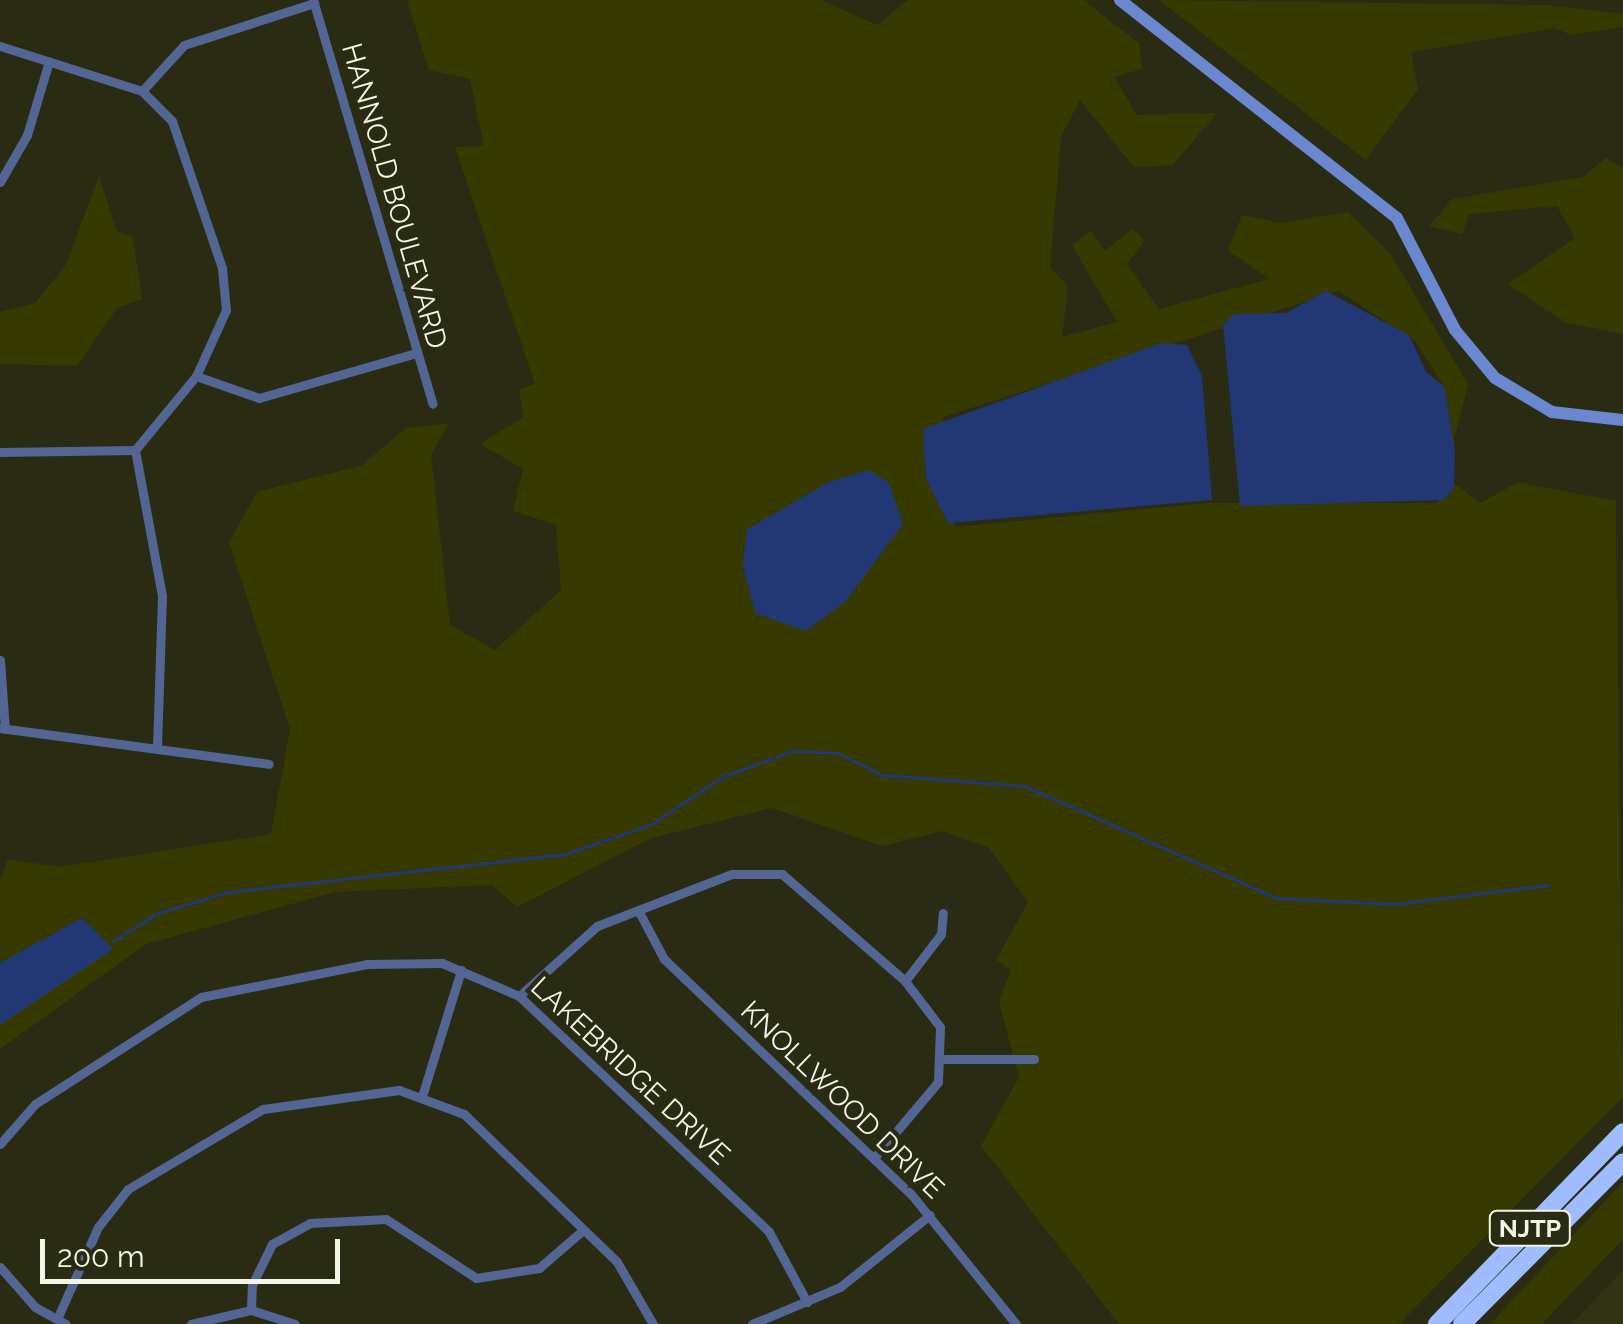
<!DOCTYPE html>
<style>
body{margin:0}
#map{position:relative;width:1623px;height:1324px;overflow:hidden;background:#292b13;font-family:Raleway,sans-serif}
div>[style]{position:absolute}
[style*='--x']{left:calc(var(--x)*1px);top:calc(var(--y)*1px);width:calc(var(--w)*1px);rotate:calc(var(--a)*1deg)}
.built>*{inset:0;background:#313414}
.green>*{inset:0;background:#373a00}
.water>*{inset:0;background:#223874}
.stream>*{height:2.5px;margin:-1.25px;padding:0 1.25px;transform-origin:1.25px;border-radius:1.25px;background:#223874}
.street>*{height:9px;margin:-4.5px;padding:0 4.5px;transform-origin:4.5px;border-radius:4.5px;background:#536693}
.secondary>*{height:12px;margin:-6px;padding:0 6px;transform-origin:6px;border-radius:6px;background:#6a87cf}
.highway>*{height:18px;margin:-9px;padding:0 9px;transform-origin:9px;border-radius:9px;background:#9fbcfe}
span{translate:-50% -50%;white-space:nowrap;text-align:center;line-height:1.15;-webkit-text-stroke:9px #292b13;paint-order:stroke}
.shield-label span{padding:2px 8px;background:#292b13;border:2px solid;border-radius:8px;-webkit-text-stroke-width:0}
.shield-label{font-size:25px;color:#f3f5e6;font-weight:700}
.street-label{font-size:28px;color:#f3f5e6}
.scale{position:absolute;left:40px;top:1239px;width:300px;height:45px;box-sizing:border-box;border:5px solid #f3f5e6;border-top:0;padding-left:12px;font-size:30px;line-height:35px;white-space:nowrap;color:#f3f5e6;-webkit-text-stroke:8px #292b13;paint-order:stroke}
</style>
<div id="map">
<div class="built">
<i style="clip-path:polygon(1623px 1271px,1623px 1324px,1571px 1324px)"></i>
</div>
<div class="green">
<i style="clip-path:polygon(407px 0,821px 0,877px 25px,908px 0,1083px 0,1139px 43px,1142px 69px,1114px 77px,1137px 115px,1217px 113px,1173px 165px,1134px 167px,1080px 100px,1061px 137px,1050px 267px,1068px 286px,1062px 337px,1117px 322px,1072px 245px,1091px 231px,1105px 251px,1133px 228px,1144px 241px,1127px 264px,1159px 309px,1269px 279px,1228px 250px,1242px 215px,1281px 223px,1348px 212px,1390px 253px,1468px 384px,1453px 444px,1444px 386px,1415px 341px,1339px 291px,943px 417px,955px 527px,1208px 503px,1437px 503px,1454px 483px,1481px 503px,1518px 482px,1616px 501px,1623px 1097px,1399px 1324px,1119px 1324px,981px 1146px,1019px 1077px,999px 1002px,1011px 970px,996px 960px,1028px 902px,989px 848px,943px 831px,882px 846px,772px 808px,651px 838px,517px 907px,492px 885px,335px 892px,146px 944px,0 1049px,0 880px,8px 859px,59px 867px,271px 834px,290px 729px,229px 542px,257px 492px,361px 466px,406px 428px,449px 423px,431px 455px,450px 625px,495px 650px,561px 590px,556px 525px,513px 511px,523px 469px,480px 444px,523px 417px,519px 389px,535px 384px,455px 147px,484px 146px,470px 79px,429px 70px)"></i>
<i style="clip-path:polygon(1159px 0,1549px 5px,1623px 14px,1623px 27px,1571px 35px,1555px 28px,1411px 52px,1418px 89px,1366px 160px)"></i>
<i style="clip-path:polygon(1606px 158px,1623px 168px,1623px 334px,1564px 322px,1508px 284px,1575px 238px,1557px 206px,1469px 214px,1462px 234px,1429px 226px,1453px 199px,1583px 177px)"></i>
<i style="clip-path:polygon(99px 176px,117px 232px,133px 237px,142px 299px,117px 308px,77px 366px,0 364px,0 312px,35px 303px,66px 265px)"></i>
<i style="clip-path:polygon(1623px 1182px,1623px 1239px,1542px 1324px,1490px 1324px)"></i>
</div>
<div class="water">
<i style="clip-path:polygon(1326px 291px,1409px 335px,1426px 372px,1444px 386px,1455px 451px,1454px 488px,1444px 500px,1240px 506px,1223px 324px,1235px 314px,1286px 313px)"></i>
<i style="clip-path:polygon(1161px 343px,1187px 345px,1202px 376px,1212px 500px,948px 523px,926px 479px,923px 429px)"></i>
<i style="clip-path:polygon(869px 470px,889px 483px,903px 524px,845px 602px,806px 631px,755px 613px,743px 566px,747px 529px,829px 482px)"></i>
<i style="clip-path:polygon(82px 918px,113px 949px,0 1025px,0 963px)"></i>
</div>
<div class="stream">
<i style="--x:113;--y:941;--w:53;--a:-31.9"></i>
<i style="--x:158;--y:913;--w:73;--a:-16.7"></i>
<i style="--x:228;--y:892;--w:340;--a:-6.4"></i>
<i style="--x:566;--y:854;--w:91;--a:-19.2"></i>
<i style="--x:652;--y:824;--w:84;--a:-33.9"></i>
<i style="--x:722;--y:777;--w:75;--a:-20.4"></i>
<i style="--x:792;--y:751;--w:46;--a:2.5"></i>
<i style="--x:838;--y:753;--w:50;--a:26.1"></i>
<i style="--x:883;--y:775;--w:142;--a:4.4"></i>
<i style="--x:1025;--y:786;--w:276;--a:24"></i>
<i style="--x:1277;--y:898;--w:118;--a:2.9"></i>
<i style="--x:1395;--y:904;--w:154;--a:-7.1"></i>
</div>
<div class="street">
<i style="--x:313;--y:0;--w:421;--a:73.5"></i>
<i style="--x:0;--y:46;--w:149;--a:17.6"></i>
<i style="--x:142;--y:91;--w:42;--a:45"></i>
<i style="--x:172;--y:121;--w:155;--a:71.2"></i>
<i style="--x:222;--y:268;--w:42;--a:84.6"></i>
<i style="--x:226;--y:310;--w:72;--a:114.4"></i>
<i style="--x:196;--y:376;--w:96;--a:129.5"></i>
<i style="--x:135;--y:450;--w:135;--a:179.2"></i>
<i style="--x:142;--y:91;--w:62;--a:-47.6"></i>
<i style="--x:184;--y:45;--w:137;--a:-17.9"></i>
<i style="--x:0;--y:182;--w:54;--a:-60.1"></i>
<i style="--x:27;--y:135;--w:77;--a:-73.4"></i>
<i style="--x:196;--y:376;--w:67;--a:19.2"></i>
<i style="--x:259;--y:398;--w:163;--a:-16"></i>
<i style="--x:135;--y:450;--w:148;--a:79.5"></i>
<i style="--x:162;--y:596;--w:153;--a:91.9"></i>
<i style="--x:0;--y:660;--w:69;--a:85.9"></i>
<i style="--x:0;--y:728;--w:271;--a:7.6"></i>
<i style="--x:638;--y:910;--w:55;--a:62"></i>
<i style="--x:664;--y:959;--w:341;--a:43.6"></i>
<i style="--x:911;--y:1194;--w:167;--a:51.1"></i>
<i style="--x:905;--y:981;--w:59;--a:-52.5"></i>
<i style="--x:941;--y:934;--w:21;--a:-85"></i>
<i style="--x:519;--y:996;--w:105;--a:-41.9"></i>
<i style="--x:597;--y:926;--w:145;--a:-21.1"></i>
<i style="--x:732;--y:874;--w:50;--a:0"></i>
<i style="--x:782;--y:874;--w:163;--a:41"></i>
<i style="--x:905;--y:981;--w:58;--a:52.7"></i>
<i style="--x:940;--y:1027;--w:55;--a:92.1"></i>
<i style="--x:938;--y:1082;--w:99;--a:130.1"></i>
<i style="--x:945;--y:1059;--w:89;--a:0"></i>
<i style="--x:423;--y:1093;--w:129;--a:-72.8"></i>
<i style="--x:0;--y:1144;--w:53;--a:-48.8"></i>
<i style="--x:35;--y:1104;--w:197;--a:-32.8"></i>
<i style="--x:201;--y:997;--w:169;--a:-11.2"></i>
<i style="--x:367;--y:964;--w:75;--a:-0.8"></i>
<i style="--x:442;--y:963;--w:84;--a:23.2"></i>
<i style="--x:519;--y:996;--w:344;--a:43.3"></i>
<i style="--x:769;--y:1232;--w:80;--a:61.5"></i>
<i style="--x:0;--y:1267;--w:53;--a:48.8"></i>
<i style="--x:35;--y:1307;--w:35;--a:29"></i>
<i style="--x:251;--y:1310;--w:25;--a:-88"></i>
<i style="--x:252;--y:1285;--w:46;--a:-64"></i>
<i style="--x:272;--y:1244;--w:43;--a:-28.9"></i>
<i style="--x:310;--y:1223;--w:76;--a:-3"></i>
<i style="--x:386;--y:1219;--w:108;--a:33.2"></i>
<i style="--x:476;--y:1278;--w:64;--a:-9"></i>
<i style="--x:539;--y:1268;--w:58;--a:-40.8"></i>
<i style="--x:57;--y:1319;--w:101;--a:-66"></i>
<i style="--x:98;--y:1227;--w:48;--a:-51.7"></i>
<i style="--x:128;--y:1189;--w:157;--a:-30.7"></i>
<i style="--x:263;--y:1109;--w:137;--a:-8"></i>
<i style="--x:399;--y:1090;--w:69;--a:20.3"></i>
<i style="--x:464;--y:1114;--w:213;--a:44"></i>
<i style="--x:617;--y:1262;--w:72;--a:59.9"></i>
<i style="--x:191;--y:1324;--w:62;--a:-13.1"></i>
<i style="--x:251;--y:1310;--w:46;--a:17.7"></i>
<i style="--x:752;--y:1324;--w:95;--a:-22.8"></i>
<i style="--x:840;--y:1287;--w:115;--a:-38.7"></i>
</div>
<div class="secondary">
<i style="--x:1120;--y:0;--w:352;--a:38.2"></i>
<i style="--x:1397;--y:218;--w:126;--a:62.6"></i>
<i style="--x:1455;--y:330;--w:62;--a:50.2"></i>
<i style="--x:1495;--y:378;--w:66;--a:30.8"></i>
<i style="--x:1552;--y:412;--w:71;--a:6.4"></i>
</div>
<div class="highway">
<i style="--x:1437;--y:1324;--w:267;--a:-45.9"></i>
<i style="--x:1462;--y:1324;--w:228;--a:-45.2"></i>
</div>
<div class="shield-label">
<span style="left:1530px;top:1228px">NJTP</span>
</div>
<div class="street-label">
<span style="left:394px;top:196px;rotate:74deg">HANNOLD BOULEVARD</span>
<span style="left:630px;top:1071px;rotate:43deg">LAKEBRIDGE DRIVE</span>
<span style="left:842px;top:1100px;rotate:44deg">KNOLLWOOD DRIVE</span>
</div>
<div class="scale">200 m</div>
</div>
